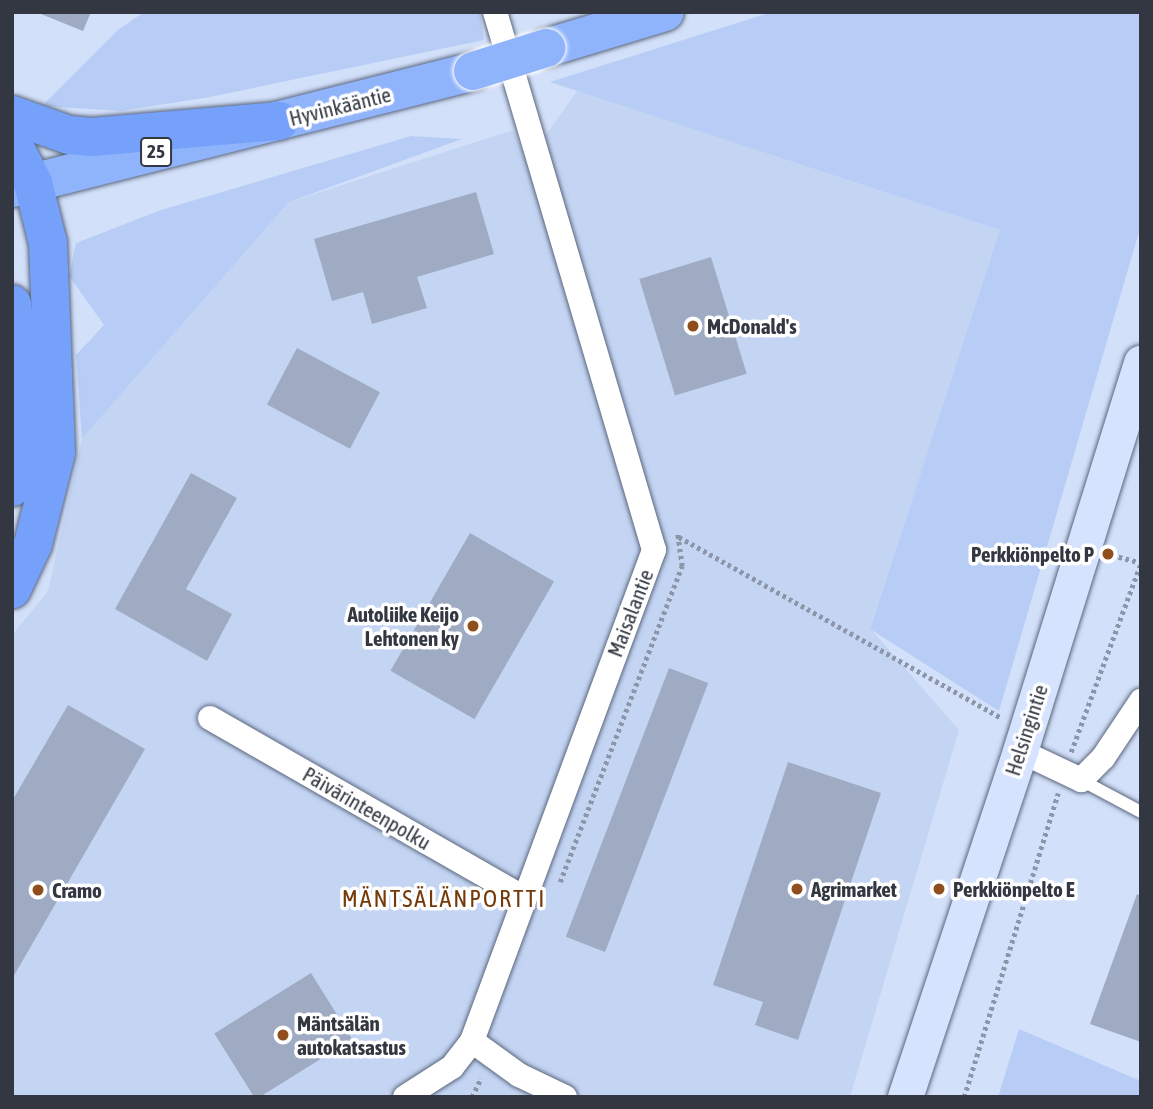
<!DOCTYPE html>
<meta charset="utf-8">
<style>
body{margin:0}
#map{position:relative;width:1153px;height:1109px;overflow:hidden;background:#d3e0fa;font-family:"Asap Condensed",sans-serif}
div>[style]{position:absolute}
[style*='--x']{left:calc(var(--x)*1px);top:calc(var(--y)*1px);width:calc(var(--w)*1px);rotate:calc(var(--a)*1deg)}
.built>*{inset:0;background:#c4d5f4}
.green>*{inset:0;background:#b8cdf6}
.building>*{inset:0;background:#9eabc3;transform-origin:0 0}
.path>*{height:4.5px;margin-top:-2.25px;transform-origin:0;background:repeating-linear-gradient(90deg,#8d96a9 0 3.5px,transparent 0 7px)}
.roads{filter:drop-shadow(0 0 2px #5b677d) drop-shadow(0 0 2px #5b677d)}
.service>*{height:12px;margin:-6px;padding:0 6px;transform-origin:6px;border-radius:6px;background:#fff}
.minor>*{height:24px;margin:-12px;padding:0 12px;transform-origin:12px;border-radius:12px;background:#fff}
.secondary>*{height:35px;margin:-17.5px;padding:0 17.5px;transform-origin:17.5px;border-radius:17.5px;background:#d6e3fe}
.trunk>*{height:38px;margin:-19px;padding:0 19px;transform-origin:19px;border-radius:19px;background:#90b4fb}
.motorway>*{height:38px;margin:-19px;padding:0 19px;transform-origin:19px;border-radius:19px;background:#75a1fa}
.bridges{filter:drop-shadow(0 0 2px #fff) drop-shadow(0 0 2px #fff)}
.trunk-bridge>*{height:38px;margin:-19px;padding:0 19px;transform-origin:19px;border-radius:19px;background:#90b4fb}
.dots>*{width:19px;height:19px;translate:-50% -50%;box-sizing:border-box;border:4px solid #fff;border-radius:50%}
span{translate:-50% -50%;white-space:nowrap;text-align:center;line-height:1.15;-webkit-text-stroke:7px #fff;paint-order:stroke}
.shield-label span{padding:2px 5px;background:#fff;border:2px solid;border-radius:5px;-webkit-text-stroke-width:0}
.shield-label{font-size:19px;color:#323741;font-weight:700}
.street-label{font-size:21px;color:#323741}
.poi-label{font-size:21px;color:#323741;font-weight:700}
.left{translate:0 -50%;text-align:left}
.right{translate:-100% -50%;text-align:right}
.quarter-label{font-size:24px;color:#753a09;letter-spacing:2px}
.frame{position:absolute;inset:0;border:14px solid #323741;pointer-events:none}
</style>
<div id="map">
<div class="built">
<i style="clip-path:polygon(577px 91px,1001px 230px,870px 628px,959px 730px,850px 1097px,12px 1097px,12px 635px,48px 591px,82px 439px,289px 202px,513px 130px,527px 162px)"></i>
</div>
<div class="green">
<i style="clip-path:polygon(144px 12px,480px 12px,484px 40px,210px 97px,121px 111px,42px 106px,118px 30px)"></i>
<i style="clip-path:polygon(772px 12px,1141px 12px,1141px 225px,999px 711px,870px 629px,1000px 230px,550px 82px)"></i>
<i style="clip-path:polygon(411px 136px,462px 139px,289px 202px,82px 439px,76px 355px,104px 325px,69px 276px,76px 243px,161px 210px)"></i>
<i style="clip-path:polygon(1019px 1029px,1141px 1081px,1141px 1097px,998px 1097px)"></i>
</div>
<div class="building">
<i style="clip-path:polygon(36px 12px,91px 12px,83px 31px)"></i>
<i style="clip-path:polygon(476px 192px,494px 254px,417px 277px,427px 308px,372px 324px,363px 292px,332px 301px,314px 239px)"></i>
<i style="left:711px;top:257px;width:122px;height:75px;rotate:73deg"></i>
<i style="left:297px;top:348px;width:94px;height:64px;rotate:28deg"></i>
<i style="clip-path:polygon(191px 473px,237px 498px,186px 589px,232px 614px,207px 661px,115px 609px)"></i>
<i style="left:470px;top:533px;width:97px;height:159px;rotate:30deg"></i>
<i style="left:669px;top:668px;width:42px;height:288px;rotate:21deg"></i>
<i style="clip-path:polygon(68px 705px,145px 749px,12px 979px,12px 801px)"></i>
<i style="clip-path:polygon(788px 762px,881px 793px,798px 1040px,755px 1025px,763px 1002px,713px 985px)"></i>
<i style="clip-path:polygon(1137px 894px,1141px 896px,1141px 1042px,1090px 1024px)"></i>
<i style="left:311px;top:973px;width:78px;height:114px;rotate:58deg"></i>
</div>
<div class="path">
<i style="--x:679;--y:537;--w:369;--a:29.3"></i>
<i style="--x:1112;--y:555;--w:30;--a:15"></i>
<i style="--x:1071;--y:752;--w:202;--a:-69.7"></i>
<i style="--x:560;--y:882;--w:339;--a:-68.9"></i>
<i style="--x:682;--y:566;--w:34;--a:-98"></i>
<i style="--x:472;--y:1097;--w:21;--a:-65"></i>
<i style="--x:964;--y:1097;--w:318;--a:-72.8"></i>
</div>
<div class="roads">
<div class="service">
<i style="--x:1081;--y:780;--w:68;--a:28.1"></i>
</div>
<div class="minor">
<i style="--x:210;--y:718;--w:362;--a:29.8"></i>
<i style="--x:1020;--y:751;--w:68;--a:25.4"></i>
<i style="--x:1081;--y:780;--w:31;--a:-45"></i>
<i style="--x:1103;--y:758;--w:69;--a:-56.3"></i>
<i style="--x:472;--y:1041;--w:58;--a:35.9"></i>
<i style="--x:519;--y:1075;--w:51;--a:25.6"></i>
<i style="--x:405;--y:1097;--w:56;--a:-32.6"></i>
<i style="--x:452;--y:1067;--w:33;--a:-52"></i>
<i style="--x:472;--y:1041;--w:524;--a:-69.66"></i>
<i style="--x:654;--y:550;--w:561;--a:-106.46"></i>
</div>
<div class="secondary">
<i style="--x:905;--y:1097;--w:365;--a:-71.6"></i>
<i style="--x:1020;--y:751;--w:407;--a:-72.7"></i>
</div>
<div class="trunk">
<i style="--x:546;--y:48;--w:124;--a:-16.8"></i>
<i style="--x:12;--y:188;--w:476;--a:-14.2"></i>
</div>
<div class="motorway">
<i style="--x:12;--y:115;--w:60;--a:19.3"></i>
<i style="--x:69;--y:135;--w:23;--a:5"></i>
<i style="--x:92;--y:137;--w:188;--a:-4.9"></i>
<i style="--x:12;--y:142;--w:46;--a:62.9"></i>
<i style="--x:33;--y:183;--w:62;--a:76"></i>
<i style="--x:48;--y:243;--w:210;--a:87.8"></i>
<i style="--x:56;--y:453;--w:94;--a:104.2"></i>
<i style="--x:33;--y:544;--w:50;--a:115"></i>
<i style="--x:12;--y:304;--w:78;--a:82.6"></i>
<i style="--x:22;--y:381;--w:72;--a:91.6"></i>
<i style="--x:20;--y:453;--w:35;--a:103"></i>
</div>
</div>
<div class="bridges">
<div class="trunk-bridge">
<i style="--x:473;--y:71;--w:77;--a:-17.5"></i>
</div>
</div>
<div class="dots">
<i style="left:693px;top:326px;background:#914e1d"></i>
<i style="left:1108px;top:554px;background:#914e1d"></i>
<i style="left:473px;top:626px;background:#914e1d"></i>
<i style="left:797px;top:889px;background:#914e1d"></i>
<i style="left:939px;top:889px;background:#914e1d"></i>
<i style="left:38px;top:890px;background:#914e1d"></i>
<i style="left:283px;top:1035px;background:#914e1d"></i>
</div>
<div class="shield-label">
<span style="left:156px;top:152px">25</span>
</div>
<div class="street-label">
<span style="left:340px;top:106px;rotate:-14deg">Hyvinkääntie</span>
<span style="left:630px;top:613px;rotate:-69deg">Maisalantie</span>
<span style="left:1026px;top:730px;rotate:-72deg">Helsingintie</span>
<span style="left:367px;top:808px;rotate:30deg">Päivärinteenpolku</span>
</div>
<div class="poi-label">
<span class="left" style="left:707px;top:326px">McDonald's</span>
<span class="right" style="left:1094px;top:554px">Perkkiönpelto P</span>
<span class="right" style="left:459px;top:626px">Autoliike Keijo<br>Lehtonen ky</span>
<span class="left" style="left:811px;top:889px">Agrimarket</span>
<span class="left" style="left:953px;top:889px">Perkkiönpelto E</span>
<span class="left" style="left:52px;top:890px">Cramo</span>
<span class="left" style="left:297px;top:1035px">Mäntsälän<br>autokatsastus</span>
</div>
<div class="quarter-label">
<span style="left:444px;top:899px">MÄNTSÄLÄNPORTTI</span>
</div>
<div class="frame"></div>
</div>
